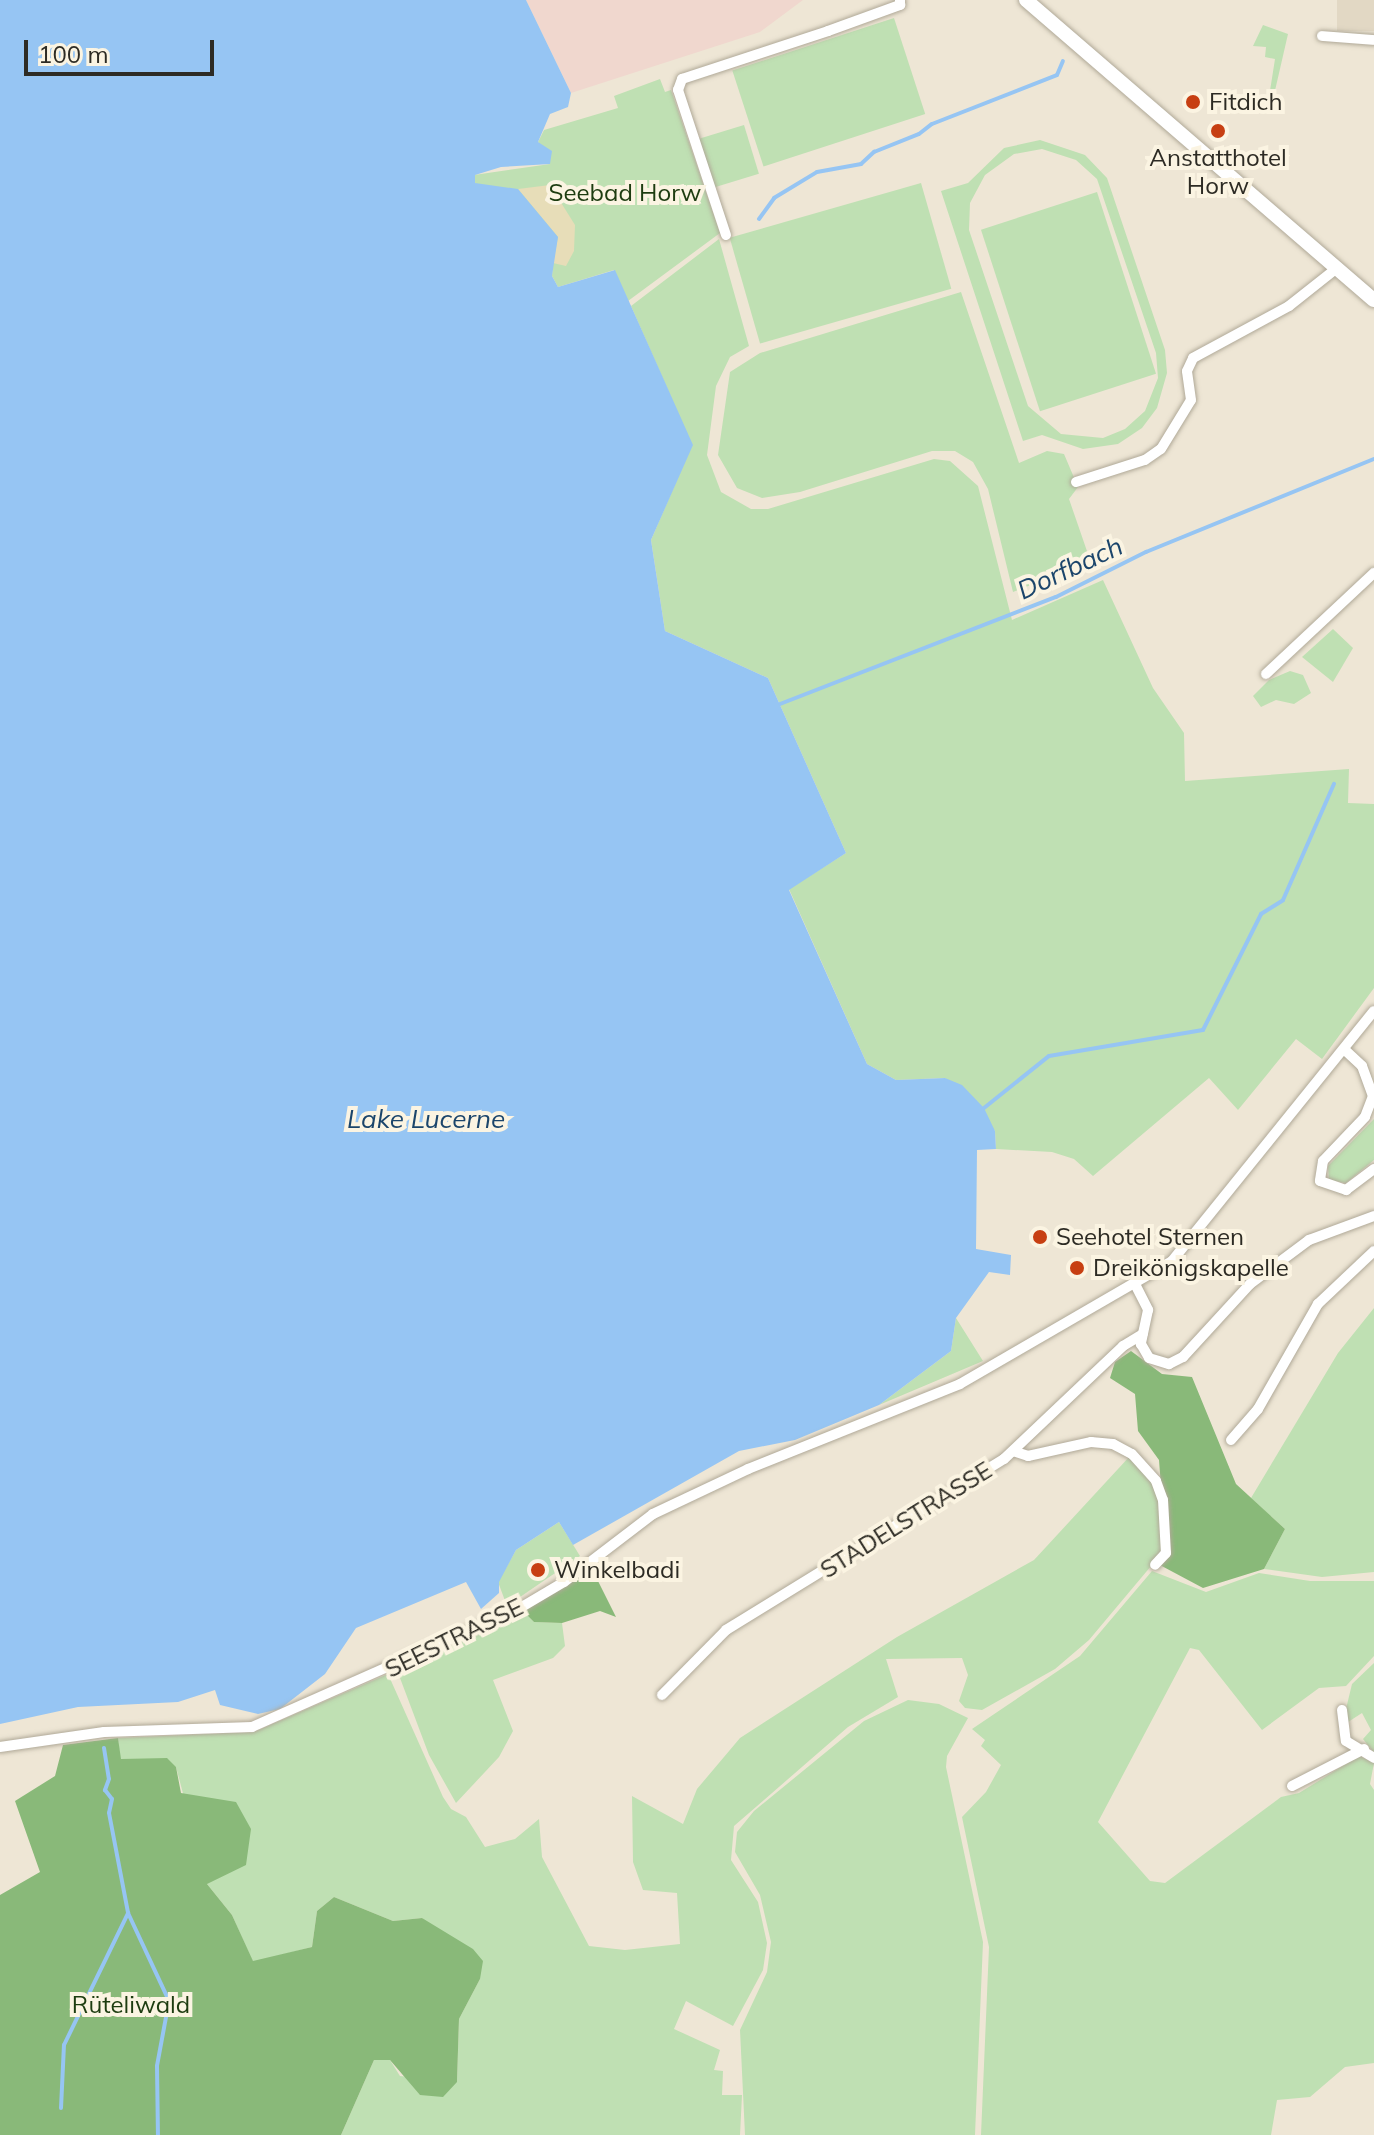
<!DOCTYPE html>
<meta charset="utf-8">
<style>
body{margin:0}
#map{position:relative;width:1374px;height:2135px;overflow:hidden;background:#eee6d5;font-family:Mulish,sans-serif}
div>[style]{position:absolute}
[style*='--x']{left:calc(var(--x)*1px);top:calc(var(--y)*1px);width:calc(var(--w)*1px);rotate:calc(var(--a)*1deg)}
.commercial>*{inset:0;background:#e2d8c4;transform-origin:0 0}
.industrial>*{inset:0;background:#f0d7ce}
.green>*{inset:0;background:#bfe0b3;transform-origin:0 0}
.forest>*{inset:0;background:#89b979}
.sand>*{inset:0;background:#e7ddb8}
.water>*{inset:0;background:#96c5f3}
.stream>*{height:4px;margin:-2px;padding:0 2px;transform-origin:2px;border-radius:2px;background:#96c5f3}
.roads{filter:drop-shadow(0 0 2px #b0a998) drop-shadow(0 0 2px #b0a998)}
.minor>*{height:10px;margin:-5px;padding:0 5px;transform-origin:5px;border-radius:5px;background:#fff}
.secondary>*{height:14px;margin:-7px;padding:0 7px;transform-origin:7px;border-radius:7px;background:#fff}
.dots>*{width:22px;height:22px;translate:-50% -50%;box-sizing:border-box;border:4px solid #fbf4e2;border-radius:50%}
span{translate:-50% -50%;white-space:nowrap;text-align:center;line-height:1.15;-webkit-text-stroke:8px #fbf4e2;paint-order:stroke}
.poi-label{font-size:24px;color:#2d2b24}
.left{translate:0 -50%;text-align:left}
.park-label{font-size:24px;color:#1d3c10}
.street-label{font-size:24px;color:#2d2b24}
.water-label{font-size:26px;color:#1b456b;font-style:italic}
.scale{position:absolute;left:24px;top:40px;width:190px;height:36px;box-sizing:border-box;border:4px solid #2d2b24;border-top:0;padding-left:10px;font-size:24px;line-height:28px;white-space:nowrap;color:#2d2b24;-webkit-text-stroke:6px #fbf4e2;paint-order:stroke}
</style>
<div id="map">
<div class="commercial">
<i style="left:1337px;top:0;width:37px;height:31px"></i>
</div>
<div class="industrial">
<i style="clip-path:polygon(526px 0,803px 0,760px 32px,571px 93px)"></i>
</div>
<div class="green">
<i style="left:894px;top:18px;width:101px;height:170px;rotate:72deg"></i>
<i style="clip-path:polygon(1263px 25px,1288px 34px,1271px 108px,1262px 96px,1269px 97px,1275px 59px,1265px 57px,1266px 47px,1253px 46px)"></i>
<i style="clip-path:polygon(660px 79px,665px 92px,671px 90px,720px 233px,628px 301px,614px 270px,558px 287px,552px 276px,553px 263px,475px 183px,474px 175px,550px 164px,538px 142px,544px 130px,618px 108px,614px 96px)"></i>
<i style="left:744px;top:125px;width:51px;height:47px;rotate:73deg"></i>
<i style="clip-path:polygon(evenodd,1040px 140px,1085px 155px,1107px 178px,1165px 350px,1167px 373px,1157px 408px,1142px 428px,1118px 444px,1083px 449px,1042px 435px,1023px 441px,941px 191px,968px 183px,1004px 148px,1040px 140px,1042px 149px,1076px 160px,1097px 179px,1156px 353px,1158px 378px,1145px 411px,1125px 429px,1103px 438px,1061px 434px,1028px 406px,969px 230px,970px 203px,985px 175px,1014px 154px,1042px 149px)"></i>
<i style="left:921px;top:183px;width:110px;height:199px;rotate:74deg"></i>
<i style="left:1097px;top:192px;width:191px;height:122px;rotate:72deg"></i>
<i style="clip-path:polygon(719px 239px,749px 346px,730px 357px,716px 386px,707px 455px,721px 492px,751px 509px,768px 509px,934px 459px,950px 461px,978px 486px,1012px 620px,1103px 580px,1153px 688px,1184px 733px,1185px 781px,1349px 769px,1348px 803px,1374px 804px,1374px 988px,1322px 1059px,1296px 1039px,1238px 1110px,1209px 1078px,1093px 1176px,1074px 1159px,1052px 1152px,996px 1149px,995px 1131px,945px 1078px,896px 1080px,867px 1064px,789px 889px,846px 853px,768px 678px,665px 631px,651px 540px,692px 445px,631px 306px)"></i>
<i style="clip-path:polygon(961px 292px,1019px 463px,1047px 451px,1064px 454px,1078px 487px,1069px 499px,1088px 554px,1065px 572px,1013px 592px,988px 489px,973px 462px,955px 451px,932px 451px,800px 492px,762px 498px,737px 488px,718px 455px,730px 372px,760px 353px)"></i>
<i style="clip-path:polygon(1333px 629px,1353px 648px,1333px 682px,1302px 657px)"></i>
<i style="clip-path:polygon(1290px 671px,1303px 675px,1311px 693px,1294px 704px,1276px 700px,1261px 707px,1253px 696px,1269px 680px)"></i>
<i style="clip-path:polygon(1374px 1119px,1374px 1160px,1346px 1183px,1329px 1180px,1328px 1166px)"></i>
<i style="clip-path:polygon(1374px 1308px,1374px 1572px,1322px 1577px,1264px 1569px,1285px 1529px,1251px 1498px,1338px 1353px)"></i>
<i style="clip-path:polygon(956px 1318px,983px 1361px,879px 1405px,951px 1351px)"></i>
<i style="clip-path:polygon(1130px 1456px,1145px 1468px,1162px 1506px,1162px 1553px,1089px 1640px,1055px 1669px,982px 1710px,965px 1708px,959px 1701px,968px 1675px,962px 1658px,886px 1659px,898px 1697px,848px 1727px,734px 1826px,731px 1860px,758px 1902px,767px 1943px,763px 1970px,733px 2026px,686px 2001px,674px 2029px,720px 2050px,714px 2070px,723px 2071px,722px 2095px,742px 2095px,740px 2135px,341px 2135px,374px 2060px,390px 2060px,400px 2076px,457px 2082px,459px 2019px,480px 1979px,422px 1918px,393px 1921px,334px 1897px,317px 1911px,312px 1947px,253px 1962px,232px 1915px,207px 1884px,176px 1767px,120px 1759px,118px 1738px,254px 1732px,388px 1674px,443px 1797px,451px 1809px,466px 1817px,485px 1847px,515px 1839px,539px 1819px,542px 1857px,589px 1946px,625px 1950px,680px 1944px,677px 1893px,643px 1890px,633px 1862px,632px 1796px,683px 1824px,697px 1789px,740px 1738px,897px 1637px,1034px 1560px)"></i>
<i style="clip-path:polygon(559px 1522px,580px 1556px,507px 1606px,498px 1582px,516px 1550px)"></i>
<i style="clip-path:polygon(1152px 1571px,1206px 1592px,1259px 1573px,1310px 1581px,1374px 1581px,1374px 1656px,1346px 1686px,1319px 1688px,1262px 1730px,1199px 1650px,1190px 1648px,1098px 1822px,1150px 1881px,1165px 1883px,1281px 1797px,1299px 1793px,1359px 1756px,1374px 1763px,1370px 1784px,1374px 1790px,1374px 2063px,1345px 2067px,1310px 2097px,1277px 2100px,1271px 2135px,981px 2135px,989px 1947px,962px 1817px,986px 1792px,1001px 1765px,981px 1746px,985px 1740px,972px 1729px,1080px 1656px)"></i>
<i style="clip-path:polygon(523px 1611px,534px 1622px,562px 1623px,565px 1646px,553px 1658px,493px 1680px,513px 1731px,499px 1757px,456px 1803px,429px 1755px,397px 1670px)"></i>
<i style="clip-path:polygon(1374px 1663px,1374px 1753px,1363px 1739px,1371px 1730px,1362px 1713px,1345px 1724px,1345px 1713px,1352px 1684px)"></i>
<i style="clip-path:polygon(908px 1700px,939px 1704px,968px 1718px,947px 1756px,946px 1767px,983px 1942px,975px 2135px,745px 2135px,740px 2030px,767px 1972px,771px 1942px,760px 1895px,735px 1852px,737px 1832px,754px 1811px,864px 1721px)"></i>
</div>
<div class="forest">
<i style="clip-path:polygon(1131px 1351px,1162px 1374px,1192px 1377px,1236px 1484px,1285px 1529px,1264px 1569px,1203px 1588px,1158px 1564px,1166px 1555px,1159px 1460px,1138px 1431px,1135px 1394px,1110px 1378px,1115px 1362px)"></i>
<i style="clip-path:polygon(591px 1567px,616px 1617px,600px 1611px,562px 1623px,534px 1622px,523px 1611px)"></i>
<i style="clip-path:polygon(118px 1738px,121px 1759px,167px 1758px,176px 1767px,181px 1793px,236px 1802px,251px 1829px,246px 1865px,207px 1884px,232px 1915px,253px 1961px,312px 1947px,317px 1911px,334px 1897px,393px 1921px,422px 1918px,473px 1949px,483px 1961px,480px 1979px,459px 2019px,457px 2082px,443px 2097px,420px 2095px,390px 2060px,374px 2060px,341px 2135px,0 2135px,0 1895px,40px 1872px,15px 1801px,55px 1776px,63px 1745px)"></i>
</div>
<div class="sand">
<i style="clip-path:polygon(550px 185px,575px 225px,574px 251px,566px 266px,553px 263px,558px 237px,518px 189px)"></i>
</div>
<div class="water">
<i style="clip-path:polygon(0 0,526px 0,571px 93px,568px 107px,550px 114px,538px 142px,552px 151px,550px 164px,501px 167px,475px 175px,475px 183px,518px 189px,558px 237px,552px 276px,558px 287px,615px 270px,693px 445px,651px 540px,665px 631px,768px 678px,846px 853px,789px 890px,867px 1064px,896px 1080px,945px 1078px,962px 1085px,984px 1108px,995px 1131px,996px 1149px,977px 1150px,976px 1249px,1011px 1255px,1010px 1275px,989px 1272px,956px 1318px,951px 1351px,879px 1405px,795px 1440px,739px 1451px,573px 1545px,559px 1522px,516px 1550px,499px 1582px,499px 1593px,481px 1609px,466px 1582px,356px 1628px,325px 1674px,280px 1709px,258px 1714px,220px 1705px,215px 1690px,178px 1702px,78px 1707px,0 1724px)"></i>
</div>
<div class="stream">
<i style="--x:759;--y:219;--w:26;--a:-54"></i>
<i style="--x:774;--y:198;--w:50;--a:-31.2"></i>
<i style="--x:817;--y:172;--w:45;--a:-10.3"></i>
<i style="--x:861;--y:164;--w:18;--a:-43"></i>
<i style="--x:874;--y:152;--w:48;--a:-21.8"></i>
<i style="--x:919;--y:134;--w:16;--a:-38"></i>
<i style="--x:932;--y:124;--w:134;--a:-21.4"></i>
<i style="--x:1057;--y:75;--w:15;--a:-67"></i>
<i style="--x:780;--y:704;--w:296;--a:-21.2"></i>
<i style="--x:1056;--y:597;--w:101;--a:-26.6"></i>
<i style="--x:1146;--y:552;--w:246;--a:-22.2"></i>
<i style="--x:984;--y:1108;--w:83;--a:-38.7"></i>
<i style="--x:1049;--y:1056;--w:156;--a:-9.6"></i>
<i style="--x:1203;--y:1030;--w:130;--a:-63.4"></i>
<i style="--x:1261;--y:914;--w:26;--a:-32"></i>
<i style="--x:1283;--y:900;--w:127;--a:-66.3"></i>
<i style="--x:104;--y:1748;--w:31;--a:81"></i>
<i style="--x:109;--y:1779;--w:12;--a:110"></i>
<i style="--x:105;--y:1790;--w:11;--a:52"></i>
<i style="--x:112;--y:1799;--w:14;--a:102"></i>
<i style="--x:109;--y:1813;--w:102;--a:79.2"></i>
<i style="--x:128;--y:1913;--w:97;--a:65"></i>
<i style="--x:169;--y:2001;--w:66;--a:100.5"></i>
<i style="--x:157;--y:2066;--w:69;--a:89.2"></i>
<i style="--x:61;--y:2108;--w:63;--a:-87.3"></i>
<i style="--x:64;--y:2045;--w:147;--a:-64.1"></i>
</div>
<div class="roads">
<div class="minor">
<i style="--x:1322;--y:36;--w:52;--a:4.4"></i>
<i style="--x:726;--y:235;--w:153;--a:-108.3"></i>
<i style="--x:678;--y:90;--w:12;--a:-70"></i>
<i style="--x:682;--y:79;--w:154;--a:-18.2"></i>
<i style="--x:828;--y:31;--w:77;--a:-19.9"></i>
<i style="--x:900;--y:5;--w:5;--a:-90"></i>
<i style="--x:1076;--y:482;--w:72;--a:-17.7"></i>
<i style="--x:1145;--y:460;--w:19;--a:-35"></i>
<i style="--x:1161;--y:449;--w:57;--a:-58.5"></i>
<i style="--x:1191;--y:400;--w:29;--a:-98"></i>
<i style="--x:1187;--y:371;--w:14;--a:-65"></i>
<i style="--x:1193;--y:358;--w:109;--a:-28.4"></i>
<i style="--x:1289;--y:306;--w:61;--a:-38.4"></i>
<i style="--x:1266;--y:674;--w:148;--a:-43.1"></i>
<i style="--x:1346;--y:1051;--w:22;--a:43"></i>
<i style="--x:1362;--y:1066;--w:32;--a:70"></i>
<i style="--x:1373;--y:1096;--w:22;--a:111"></i>
<i style="--x:1365;--y:1117;--w:61;--a:133.7"></i>
<i style="--x:1323;--y:1161;--w:20;--a:99"></i>
<i style="--x:1320;--y:1181;--w:28;--a:19"></i>
<i style="--x:1346;--y:1190;--w:35;--a:-37"></i>
<i style="--x:1136;--y:1286;--w:27;--a:63"></i>
<i style="--x:1148;--y:1310;--w:35;--a:102"></i>
<i style="--x:1141;--y:1344;--w:16;--a:60"></i>
<i style="--x:1149;--y:1358;--w:21;--a:17"></i>
<i style="--x:1169;--y:1364;--w:16;--a:-27"></i>
<i style="--x:1183;--y:1357;--w:99;--a:-47.5"></i>
<i style="--x:1250;--y:1284;--w:74;--a:-36.7"></i>
<i style="--x:1309;--y:1240;--w:69;--a:-20.3"></i>
<i style="--x:1231;--y:1440;--w:41;--a:-48.9"></i>
<i style="--x:1258;--y:1409;--w:121;--a:-60.3"></i>
<i style="--x:1318;--y:1304;--w:77;--a:-43.4"></i>
<i style="--x:1013;--y:1451;--w:16;--a:18"></i>
<i style="--x:1028;--y:1456;--w:65;--a:-12.5"></i>
<i style="--x:1091;--y:1442;--w:22;--a:5"></i>
<i style="--x:1113;--y:1444;--w:21;--a:28"></i>
<i style="--x:1132;--y:1454;--w:36;--a:48"></i>
<i style="--x:1156;--y:1481;--w:20;--a:70"></i>
<i style="--x:1163;--y:1500;--w:53;--a:86.8"></i>
<i style="--x:1166;--y:1553;--w:16;--a:133"></i>
<i style="--x:662;--y:1695;--w:91;--a:-45.4"></i>
<i style="--x:726;--y:1630;--w:326;--a:-31.6"></i>
<i style="--x:1004;--y:1459;--w:164;--a:-43.5"></i>
<i style="--x:1123;--y:1346;--w:23;--a:-31"></i>
<i style="--x:1342;--y:1710;--w:31;--a:83"></i>
<i style="--x:1346;--y:1741;--w:33;--a:31"></i>
<i style="--x:0;--y:1747;--w:105;--a:-8.2"></i>
<i style="--x:104;--y:1732;--w:148;--a:-1.9"></i>
<i style="--x:252;--y:1727;--w:293;--a:-23.9"></i>
<i style="--x:520;--y:1608;--w:51;--a:-30.6"></i>
<i style="--x:564;--y:1582;--w:112;--a:-37.4"></i>
<i style="--x:653;--y:1514;--w:105;--a:-25.3"></i>
<i style="--x:748;--y:1469;--w:228;--a:-21.8"></i>
<i style="--x:960;--y:1384;--w:245;--a:-30.1"></i>
<i style="--x:1172;--y:1261;--w:321;--a:-51.1"></i>
<i style="--x:1292;--y:1786;--w:81;--a:-27.2"></i>
</div>
<div class="secondary">
<i style="--x:1026;--y:0;--w:459;--a:40.8"></i>
</div>
</div>
<div class="dots">
<i style="left:1193px;top:102px;background:#c73f12"></i>
<i style="left:1218px;top:131px;background:#c73f12"></i>
<i style="left:1040px;top:1237px;background:#c73f12"></i>
<i style="left:1077px;top:1268px;background:#c73f12"></i>
<i style="left:538px;top:1570px;background:#c73f12"></i>
</div>
<div class="poi-label">
<span class="left" style="left:1209px;top:102px">Fitdich</span>
<span style="left:1218px;top:172px">Anstatthotel<br>Horw</span>
<span class="left" style="left:1056px;top:1237px">Seehotel Sternen</span>
<span class="left" style="left:1093px;top:1268px">Dreikönigskapelle</span>
<span class="left" style="left:554px;top:1570px">Winkelbadi</span>
</div>
<div class="park-label">
<span style="left:625px;top:193px">Seebad Horw</span>
<span style="left:131px;top:2005px">Rüteliwald</span>
</div>
<div class="street-label">
<span style="left:906px;top:1520px;rotate:-32deg">STADELSTRASSE</span>
<span style="left:454px;top:1638px;rotate:-26deg">SEESTRASSE</span>
</div>
<div class="water-label">
<span style="left:1070px;top:568px;rotate:-25deg">Dorfbach</span>
<span style="left:426px;top:1119px">Lake Lucerne</span>
</div>
<div class="scale">100 m</div>
</div>
